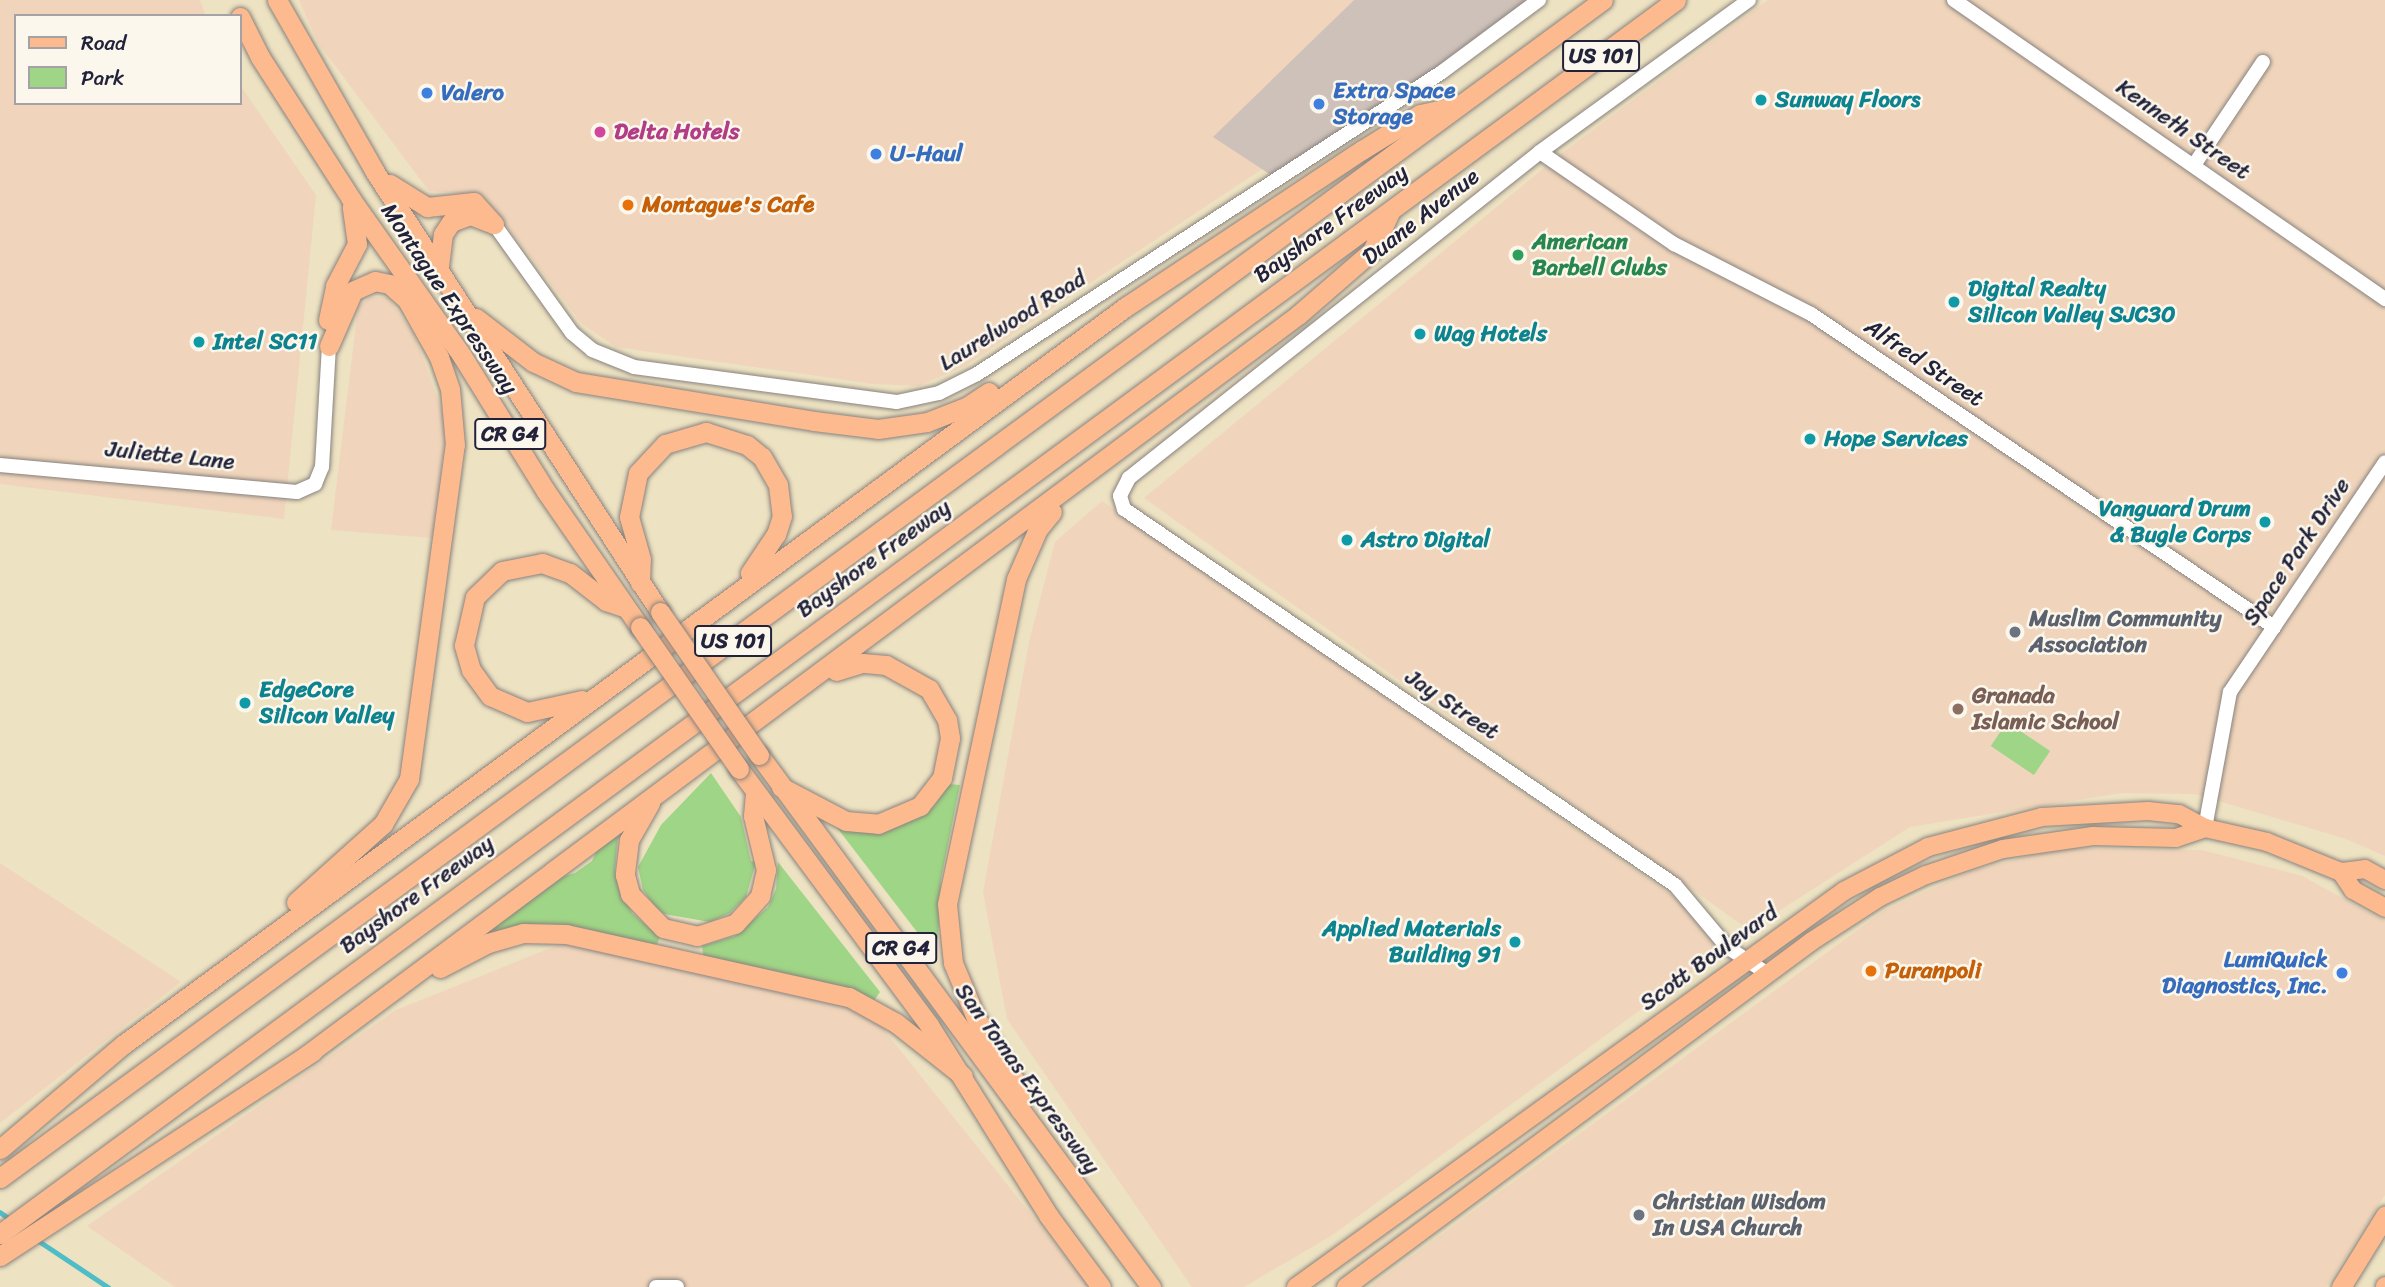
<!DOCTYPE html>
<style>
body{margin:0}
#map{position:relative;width:2385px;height:1287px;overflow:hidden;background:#ede2c2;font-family:Sriracha,sans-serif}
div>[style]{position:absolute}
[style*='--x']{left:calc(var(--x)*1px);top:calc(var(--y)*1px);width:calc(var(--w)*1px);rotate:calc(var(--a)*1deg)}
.built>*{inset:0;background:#f0d5bc}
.industrial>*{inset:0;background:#cec1b9}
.green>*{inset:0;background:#9fd586;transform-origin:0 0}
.stream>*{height:4.5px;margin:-2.25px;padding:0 2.25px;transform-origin:2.25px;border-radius:2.25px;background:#4fbdc7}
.roads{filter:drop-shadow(0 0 2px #88827e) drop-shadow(0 0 2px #88827e)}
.minor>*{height:14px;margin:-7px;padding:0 7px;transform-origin:7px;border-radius:7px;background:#fff}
.major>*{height:18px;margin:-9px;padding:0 9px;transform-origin:9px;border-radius:9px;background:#fcba8e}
.highway>*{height:19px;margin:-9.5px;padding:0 9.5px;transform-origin:9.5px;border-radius:9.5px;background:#fcba8e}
.bridges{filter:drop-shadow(0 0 2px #88827e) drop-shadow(0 0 2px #88827e)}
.highway-bridge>*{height:19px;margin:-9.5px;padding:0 9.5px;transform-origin:9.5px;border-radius:9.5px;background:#fcba8e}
.dots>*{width:19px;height:19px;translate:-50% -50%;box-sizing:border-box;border:4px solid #fbf7ec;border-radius:50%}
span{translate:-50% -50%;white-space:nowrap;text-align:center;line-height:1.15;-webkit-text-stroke:5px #fbf7ec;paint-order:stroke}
.shield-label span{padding:2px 5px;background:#fbf7ec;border:2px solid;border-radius:5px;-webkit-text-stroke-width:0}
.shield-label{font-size:21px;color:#22223b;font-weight:700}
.shop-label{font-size:23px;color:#366cbe;font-weight:700}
.left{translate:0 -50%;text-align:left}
.right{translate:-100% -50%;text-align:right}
.culture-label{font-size:23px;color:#0d838f;font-weight:700}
.street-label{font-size:23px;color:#22223b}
.hotel-label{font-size:23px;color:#b23c85;font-weight:700}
.food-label{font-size:23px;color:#c56008;font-weight:700}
.leisure-label{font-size:23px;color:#27864d;font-weight:700}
.worship-label{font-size:23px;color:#5b616d;font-weight:700}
.education-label{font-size:23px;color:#785e54;font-weight:700}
.legend{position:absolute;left:14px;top:14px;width:228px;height:91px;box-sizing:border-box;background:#fbf7ec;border:2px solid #a4a2a5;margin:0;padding:9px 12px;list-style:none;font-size:21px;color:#22223b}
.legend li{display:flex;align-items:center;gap:14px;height:35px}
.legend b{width:35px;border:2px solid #a4a2a5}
</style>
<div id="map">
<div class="built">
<i style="clip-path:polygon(0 0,200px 0,206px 16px,16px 16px,16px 103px,240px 103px,240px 85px,316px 195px,284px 519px,0 484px)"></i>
<i style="clip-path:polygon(299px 0,1517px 0,965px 366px,919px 386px,872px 384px,616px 347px,582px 324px,483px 195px,429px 191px,318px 43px)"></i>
<i style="clip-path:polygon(1768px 0,2385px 0,2385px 856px,2346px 839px,2195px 794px,2122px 793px,1910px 827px,1749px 930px,1144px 498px,1562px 153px)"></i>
<i style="clip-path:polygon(371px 297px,388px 298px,414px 334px,447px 425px,432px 538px,331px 530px,358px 307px)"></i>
<i style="clip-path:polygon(1102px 501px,1702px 916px,1725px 948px,1331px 1236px,1244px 1287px,1192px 1287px,1007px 1019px,983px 892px,1029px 642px,1055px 542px)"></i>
<i style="clip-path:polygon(2060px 848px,2202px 850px,2302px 876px,2385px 921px,2385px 1195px,2326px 1287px,1370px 1287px,1885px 910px,1971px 871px)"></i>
<i style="clip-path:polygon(0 863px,181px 982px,0 1123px)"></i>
<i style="clip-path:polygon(563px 943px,865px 1006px,1089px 1287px,175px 1287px,87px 1226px,396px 1010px)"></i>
</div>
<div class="industrial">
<i style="clip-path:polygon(1354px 0,1539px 0,1277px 179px,1213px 137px)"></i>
</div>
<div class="green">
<i style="left:2007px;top:722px;width:52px;height:29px;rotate:34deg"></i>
<i style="clip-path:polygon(711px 773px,741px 817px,751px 861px,756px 862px,746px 897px,730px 913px,710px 922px,664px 914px,656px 908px,643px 890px,638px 867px,661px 825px)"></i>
<i style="clip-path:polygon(949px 784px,960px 785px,941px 879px,938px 938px,927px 945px,835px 825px,882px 830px,902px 825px,934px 806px)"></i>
<i style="clip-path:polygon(618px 833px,615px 870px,621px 892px,633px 914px,660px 937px,657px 944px,498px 937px,491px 926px,556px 878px,575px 873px,592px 861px,598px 847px)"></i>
<i style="clip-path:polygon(778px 862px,880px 992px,873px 1002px,704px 960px,702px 946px,735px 936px,768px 907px,776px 889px)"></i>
</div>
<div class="stream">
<i style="--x:0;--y:1212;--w:12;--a:35"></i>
<i style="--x:36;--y:1239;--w:87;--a:33.7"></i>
</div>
<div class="roads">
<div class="minor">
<i style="--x:1749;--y:0;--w:258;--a:144"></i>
<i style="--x:1540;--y:152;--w:525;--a:141.58"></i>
<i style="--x:1129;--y:478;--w:20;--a:117"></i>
<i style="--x:1120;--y:496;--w:14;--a:73"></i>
<i style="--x:1124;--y:509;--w:667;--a:34.31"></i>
<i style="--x:1675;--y:885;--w:81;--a:50"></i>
<i style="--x:1727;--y:947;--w:49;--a:33.4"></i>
<i style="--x:1954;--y:0;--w:525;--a:34.75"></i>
<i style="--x:1540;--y:152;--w:163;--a:34.5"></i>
<i style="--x:1674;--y:244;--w:154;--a:27.1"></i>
<i style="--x:1811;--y:314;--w:559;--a:34.06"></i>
<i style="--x:2194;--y:165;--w:124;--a:-56.2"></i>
<i style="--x:494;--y:224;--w:134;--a:54.4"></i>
<i style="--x:572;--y:333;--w:26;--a:40"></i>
<i style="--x:592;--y:350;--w:45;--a:22"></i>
<i style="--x:634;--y:367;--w:265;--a:7.6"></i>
<i style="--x:897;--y:402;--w:43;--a:-12.1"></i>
<i style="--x:939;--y:393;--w:42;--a:-26.6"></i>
<i style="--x:977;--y:374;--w:554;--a:-33"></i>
<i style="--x:1442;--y:72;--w:121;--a:-36.6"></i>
<i style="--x:0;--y:465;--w:298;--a:5.2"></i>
<i style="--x:297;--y:492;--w:20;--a:-24"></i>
<i style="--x:315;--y:484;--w:18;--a:-68"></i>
<i style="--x:322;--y:467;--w:121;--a:-86.7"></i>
<i style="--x:2205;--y:828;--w:138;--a:-79.6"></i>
<i style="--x:2230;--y:692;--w:277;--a:-56"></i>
<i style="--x:656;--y:1287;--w:21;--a:0"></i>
</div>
<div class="major">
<i style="--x:2341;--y:872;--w:22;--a:56"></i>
<i style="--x:2353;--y:890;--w:37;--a:29"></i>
<i style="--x:1296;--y:1287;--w:676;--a:-35.85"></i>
<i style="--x:1844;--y:891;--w:95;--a:-27.6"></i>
<i style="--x:1928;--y:847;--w:118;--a:-14.7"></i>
<i style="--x:2042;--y:817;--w:106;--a:-3.2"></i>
<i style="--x:2148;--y:811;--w:31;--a:6"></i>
<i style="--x:2179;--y:814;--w:30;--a:28"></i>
<i style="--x:2205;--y:828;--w:64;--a:12.7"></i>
<i style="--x:2267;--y:842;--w:80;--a:22.1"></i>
<i style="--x:2341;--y:872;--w:24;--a:-7"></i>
<i style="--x:2365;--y:869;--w:23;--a:29"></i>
<i style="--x:1346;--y:1287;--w:580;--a:-36.59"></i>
<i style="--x:1812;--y:941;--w:81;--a:-32.9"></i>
<i style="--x:1880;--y:897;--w:51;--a:-25.6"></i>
<i style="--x:1926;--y:875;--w:81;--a:-18.7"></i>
<i style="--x:2003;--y:849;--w:91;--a:-8.2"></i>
<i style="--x:2093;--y:836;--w:83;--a:1.4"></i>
<i style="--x:2176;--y:838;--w:31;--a:-19"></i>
</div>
<div class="highway">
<i style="--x:277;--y:0;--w:198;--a:60.3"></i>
<i style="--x:375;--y:172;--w:524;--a:57.07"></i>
<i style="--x:240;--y:17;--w:45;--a:63.4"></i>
<i style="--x:260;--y:57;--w:169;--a:57.3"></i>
<i style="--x:351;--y:199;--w:192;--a:54.7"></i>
<i style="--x:462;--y:356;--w:158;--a:58.2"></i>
<i style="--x:545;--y:490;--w:167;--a:55.3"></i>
<i style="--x:390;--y:184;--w:44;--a:31.9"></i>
<i style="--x:427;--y:207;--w:47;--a:-6.1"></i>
<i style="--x:474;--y:202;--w:30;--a:48"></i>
<i style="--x:439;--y:266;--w:32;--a:-83"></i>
<i style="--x:443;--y:234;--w:14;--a:-56"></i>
<i style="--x:451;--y:222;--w:20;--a:-20"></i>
<i style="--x:470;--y:215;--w:25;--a:21"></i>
<i style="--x:476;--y:318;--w:72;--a:37.7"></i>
<i style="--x:533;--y:362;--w:47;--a:24.9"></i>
<i style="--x:576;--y:382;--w:241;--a:9.3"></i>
<i style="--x:814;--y:421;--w:64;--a:7.1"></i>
<i style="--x:878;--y:429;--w:49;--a:-8.1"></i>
<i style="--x:927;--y:422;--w:44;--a:-21.3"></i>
<i style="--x:968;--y:406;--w:25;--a:-34"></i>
<i style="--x:328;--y:320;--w:35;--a:-78"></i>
<i style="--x:335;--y:286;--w:47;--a:-62.4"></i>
<i style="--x:357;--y:244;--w:37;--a:-98"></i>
<i style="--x:640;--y:583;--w:24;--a:-88"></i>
<i style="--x:641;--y:559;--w:44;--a:-105.9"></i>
<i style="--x:629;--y:517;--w:45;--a:-78.4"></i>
<i style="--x:638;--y:473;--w:40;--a:-47"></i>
<i style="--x:665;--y:444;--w:43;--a:-16.3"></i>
<i style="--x:706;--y:432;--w:43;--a:17.6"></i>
<i style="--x:747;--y:445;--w:19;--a:39"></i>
<i style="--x:762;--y:457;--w:32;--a:60"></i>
<i style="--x:778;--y:485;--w:31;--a:83"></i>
<i style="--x:782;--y:516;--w:19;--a:108"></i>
<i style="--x:776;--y:534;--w:47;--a:123.7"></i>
<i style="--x:582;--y:700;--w:56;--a:167.7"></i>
<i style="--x:527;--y:712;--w:40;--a:-156.6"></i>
<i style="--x:490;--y:696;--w:32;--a:-126"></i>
<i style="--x:471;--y:670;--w:26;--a:-106"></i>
<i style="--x:464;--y:645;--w:49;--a:-77.1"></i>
<i style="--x:475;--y:597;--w:37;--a:-44"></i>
<i style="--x:502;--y:571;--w:41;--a:-11.3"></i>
<i style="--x:542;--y:563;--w:30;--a:20"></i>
<i style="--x:570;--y:573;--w:46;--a:37.9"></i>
<i style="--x:606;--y:601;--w:21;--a:19"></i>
<i style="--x:759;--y:755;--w:661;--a:53.62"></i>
<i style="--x:739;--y:769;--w:319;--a:53.4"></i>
<i style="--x:929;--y:1025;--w:224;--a:57.9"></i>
<i style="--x:1048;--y:1215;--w:89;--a:53.6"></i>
<i style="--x:781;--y:787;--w:73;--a:27.6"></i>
<i style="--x:846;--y:821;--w:32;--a:5"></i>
<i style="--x:878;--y:824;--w:46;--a:-23.2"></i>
<i style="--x:920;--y:806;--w:36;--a:-52"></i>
<i style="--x:942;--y:778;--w:41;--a:-78.7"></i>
<i style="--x:950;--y:738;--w:18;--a:-99"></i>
<i style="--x:947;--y:720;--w:36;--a:-120"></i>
<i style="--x:929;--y:689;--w:49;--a:-150.8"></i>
<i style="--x:886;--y:665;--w:24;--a:-175"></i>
<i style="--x:862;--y:663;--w:27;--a:163"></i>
<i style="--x:650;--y:803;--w:43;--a:119.6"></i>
<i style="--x:629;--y:840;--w:35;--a:97"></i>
<i style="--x:625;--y:875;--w:20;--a:75"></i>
<i style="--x:630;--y:894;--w:47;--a:45.9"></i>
<i style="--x:663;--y:928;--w:35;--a:13"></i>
<i style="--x:697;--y:936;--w:40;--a:-18"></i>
<i style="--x:735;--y:924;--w:38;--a:-48"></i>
<i style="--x:760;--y:896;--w:27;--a:-77"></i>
<i style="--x:766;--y:870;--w:56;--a:-103.5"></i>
<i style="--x:753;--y:816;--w:23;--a:-85"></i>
<i style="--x:296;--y:902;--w:117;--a:-41.9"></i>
<i style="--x:383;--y:824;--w:52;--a:-60"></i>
<i style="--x:409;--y:779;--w:337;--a:-82.2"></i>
<i style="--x:455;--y:445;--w:56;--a:-95.1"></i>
<i style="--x:450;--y:389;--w:34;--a:-109"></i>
<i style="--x:439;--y:357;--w:65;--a:-119.3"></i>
<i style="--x:407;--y:300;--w:24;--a:-138"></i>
<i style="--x:389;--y:284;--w:14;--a:-168"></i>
<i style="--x:375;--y:281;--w:24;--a:156"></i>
<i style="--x:353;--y:291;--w:60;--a:113.6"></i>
<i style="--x:440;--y:968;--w:54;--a:-27.5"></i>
<i style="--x:488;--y:943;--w:36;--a:-16"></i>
<i style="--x:523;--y:933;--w:43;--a:1.3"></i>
<i style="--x:566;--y:934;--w:290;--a:12.6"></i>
<i style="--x:849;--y:997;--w:54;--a:29"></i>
<i style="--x:896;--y:1023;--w:85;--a:38.3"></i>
<i style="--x:304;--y:1057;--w:1240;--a:-36.74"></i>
<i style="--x:1298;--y:315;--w:98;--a:-40.9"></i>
<i style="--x:1372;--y:251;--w:43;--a:-65.2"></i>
<i style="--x:1020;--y:1110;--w:23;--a:-92"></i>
<i style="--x:1019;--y:1087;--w:81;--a:-121.9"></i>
<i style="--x:976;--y:1018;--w:60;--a:-112.7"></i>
<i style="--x:953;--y:963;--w:59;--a:-95.8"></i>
<i style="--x:947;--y:904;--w:332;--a:-78"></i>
<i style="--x:1016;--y:579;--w:55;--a:-66.3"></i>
<i style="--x:1038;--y:529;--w:22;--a:-51"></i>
<i style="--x:0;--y:1149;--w:162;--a:-40.3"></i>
<i style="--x:124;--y:1044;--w:1245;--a:-36.35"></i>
<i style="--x:1127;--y:306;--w:282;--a:-33.6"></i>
<i style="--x:1362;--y:150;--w:68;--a:-31.8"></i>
<i style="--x:1420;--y:114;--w:30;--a:-12"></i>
<i style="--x:0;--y:1178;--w:1989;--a:-36.31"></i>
<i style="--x:0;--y:1234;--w:2081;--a:-36.36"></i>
<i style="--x:0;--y:1256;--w:374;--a:-33.2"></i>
<i style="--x:2341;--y:1287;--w:84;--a:-58.2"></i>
<i style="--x:2385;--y:1287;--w:1;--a:-90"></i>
</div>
</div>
<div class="bridges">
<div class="highway-bridge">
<i style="--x:660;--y:612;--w:174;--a:55.3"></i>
<i style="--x:640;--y:627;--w:173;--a:55.1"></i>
</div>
</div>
<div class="dots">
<i style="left:427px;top:93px;background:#3f7fe0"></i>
<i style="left:1761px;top:100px;background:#0f9aa8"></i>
<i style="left:1319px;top:104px;background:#3f7fe0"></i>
<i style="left:600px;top:132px;background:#d1479c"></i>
<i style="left:876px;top:154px;background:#3f7fe0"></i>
<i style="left:628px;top:205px;background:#e8710a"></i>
<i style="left:1518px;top:255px;background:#2e9e5b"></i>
<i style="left:1954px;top:302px;background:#0f9aa8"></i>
<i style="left:1420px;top:334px;background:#0f9aa8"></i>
<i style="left:199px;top:342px;background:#0f9aa8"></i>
<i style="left:1810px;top:439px;background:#0f9aa8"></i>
<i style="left:2265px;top:522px;background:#0f9aa8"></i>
<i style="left:1347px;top:540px;background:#0f9aa8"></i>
<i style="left:2015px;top:632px;background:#6b7280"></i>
<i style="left:245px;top:703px;background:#0f9aa8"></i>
<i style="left:1958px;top:709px;background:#8d6e63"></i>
<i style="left:1515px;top:942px;background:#0f9aa8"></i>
<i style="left:1871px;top:971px;background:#e8710a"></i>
<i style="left:2342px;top:973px;background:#3f7fe0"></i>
<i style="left:1639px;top:1215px;background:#6b7280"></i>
</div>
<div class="shield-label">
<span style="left:1601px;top:56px">US 101</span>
<span style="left:510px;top:434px">CR G4</span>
<span style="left:733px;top:641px">US 101</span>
<span style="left:901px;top:948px">CR G4</span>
</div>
<div class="shop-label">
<span class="left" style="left:1333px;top:104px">Extra Space<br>Storage</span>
<span class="left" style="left:441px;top:93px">Valero</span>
<span class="left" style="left:890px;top:154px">U-Haul</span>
<span class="right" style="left:2328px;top:973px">LumiQuick<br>Diagnostics, Inc.</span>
</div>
<div class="culture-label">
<span class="left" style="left:1775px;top:100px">Sunway Floors</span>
<span class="left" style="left:1968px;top:302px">Digital Realty<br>Silicon Valley SJC30</span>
<span class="left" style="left:1434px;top:334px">Wag Hotels</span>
<span class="left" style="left:213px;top:342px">Intel SC11</span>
<span class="left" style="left:1824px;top:439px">Hope Services</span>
<span class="right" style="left:2251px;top:522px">Vanguard Drum<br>&amp; Bugle Corps</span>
<span class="left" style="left:1361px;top:540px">Astro Digital</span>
<span class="left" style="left:259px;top:703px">EdgeCore<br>Silicon Valley</span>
<span class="right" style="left:1501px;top:942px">Applied Materials<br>Building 91</span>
</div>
<div class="street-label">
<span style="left:2183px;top:130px;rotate:35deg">Kenneth Street</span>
<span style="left:1421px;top:217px;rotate:-38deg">Duane Avenue</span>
<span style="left:1331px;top:224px;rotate:-36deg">Bayshore Freeway</span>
<span style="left:449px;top:299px;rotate:56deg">Montague Expressway</span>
<span style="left:1013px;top:321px;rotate:-32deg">Laurelwood Road</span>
<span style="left:1924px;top:363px;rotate:34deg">Alfred Street</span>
<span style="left:170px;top:456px;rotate:6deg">Juliette Lane</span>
<span style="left:2297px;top:552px;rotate:-56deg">Space Park Drive</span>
<span style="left:874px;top:559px;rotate:-36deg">Bayshore Freeway</span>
<span style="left:1452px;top:705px;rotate:34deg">Jay Street</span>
<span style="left:417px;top:895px;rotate:-36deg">Bayshore Freeway</span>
<span style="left:1709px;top:958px;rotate:-36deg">Scott Boulevard</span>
<span style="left:1027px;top:1079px;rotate:54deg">San Tomas Expressway</span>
</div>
<div class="hotel-label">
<span class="left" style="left:614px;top:132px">Delta Hotels</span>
</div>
<div class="food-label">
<span class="left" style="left:642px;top:205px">Montague's Cafe</span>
<span class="left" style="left:1885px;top:971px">Puranpoli</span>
</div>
<div class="leisure-label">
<span class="left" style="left:1532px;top:255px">American<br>Barbell Clubs</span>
</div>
<div class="worship-label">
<span class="left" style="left:2029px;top:632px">Muslim Community<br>Association</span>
<span class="left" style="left:1653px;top:1215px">Christian Wisdom<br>In USA Church</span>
</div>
<div class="education-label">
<span class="left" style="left:1972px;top:709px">Granada<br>Islamic School</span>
</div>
<ul class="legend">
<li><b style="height:9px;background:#fcba8e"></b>Road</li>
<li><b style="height:19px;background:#9fd586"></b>Park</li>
</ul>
</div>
